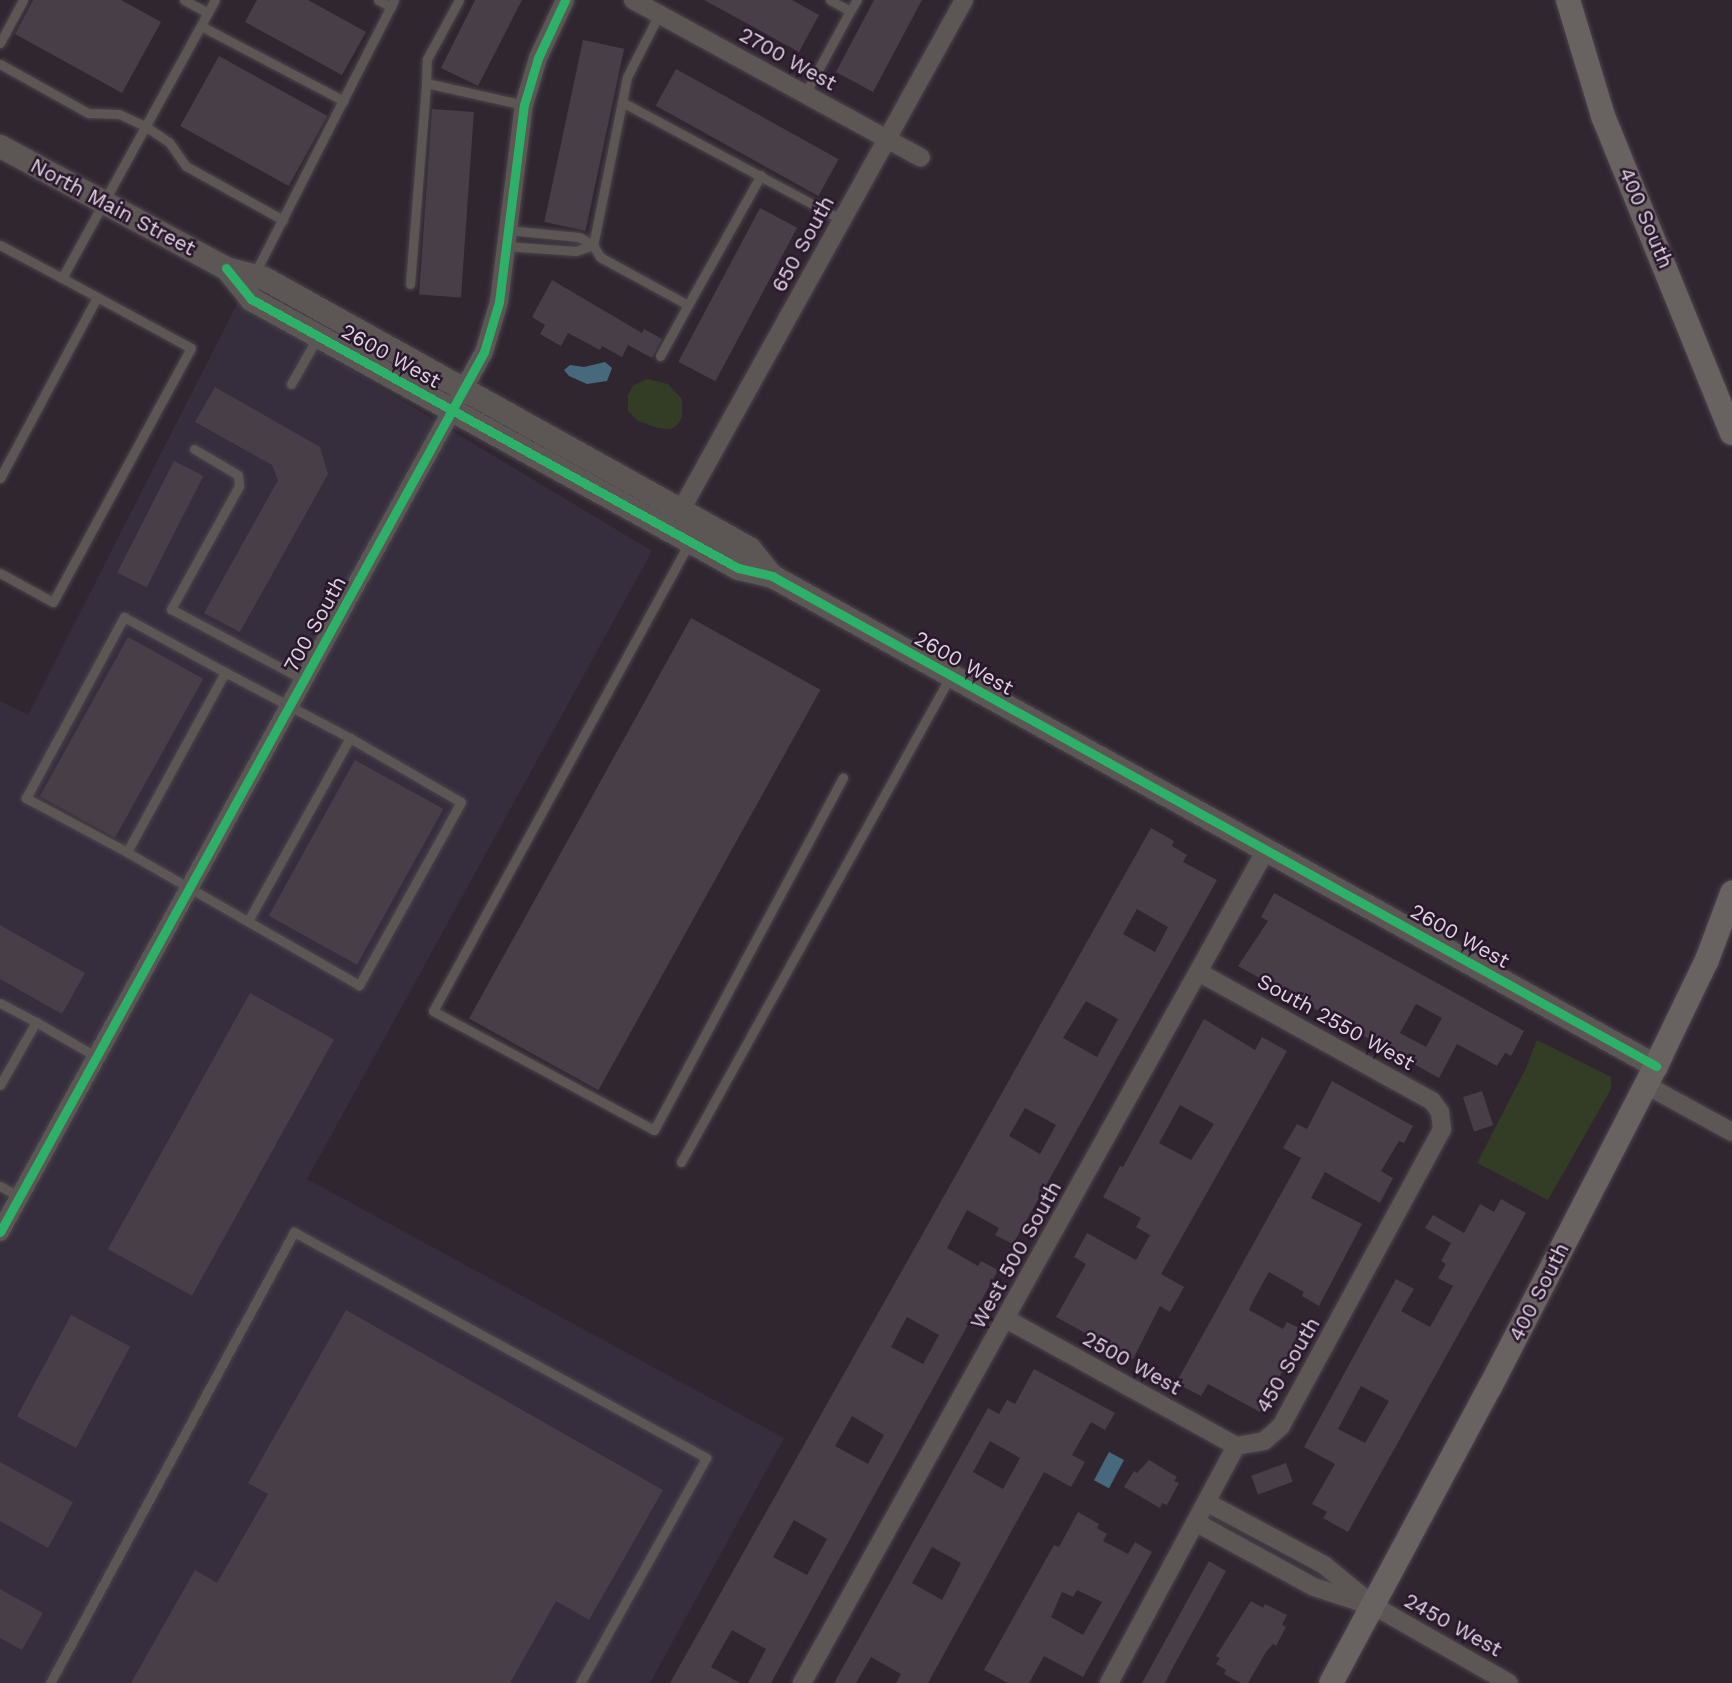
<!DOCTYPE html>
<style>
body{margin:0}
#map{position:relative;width:1732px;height:1683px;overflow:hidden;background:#302630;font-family:"Work Sans",sans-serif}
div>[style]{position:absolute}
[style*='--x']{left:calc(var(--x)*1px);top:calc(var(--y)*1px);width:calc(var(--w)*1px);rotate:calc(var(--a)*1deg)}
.industrial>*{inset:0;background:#372e3d}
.green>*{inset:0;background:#333c25}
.water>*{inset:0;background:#47697e;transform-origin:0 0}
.building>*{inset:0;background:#483e48;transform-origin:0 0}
.roads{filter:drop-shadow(0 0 2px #4b434b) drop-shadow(0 0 2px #4b434b)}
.service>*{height:9px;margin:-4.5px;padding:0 4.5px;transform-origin:4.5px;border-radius:4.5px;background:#5c5755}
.minor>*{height:18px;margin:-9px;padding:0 9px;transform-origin:9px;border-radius:9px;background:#5c5755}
.tertiary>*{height:23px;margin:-11.5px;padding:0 11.5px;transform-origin:11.5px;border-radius:11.5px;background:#5c5755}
.secondary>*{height:24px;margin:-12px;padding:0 12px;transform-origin:12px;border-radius:12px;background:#686260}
.cycleway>*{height:9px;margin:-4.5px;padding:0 4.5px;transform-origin:4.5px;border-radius:4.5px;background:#2db169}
span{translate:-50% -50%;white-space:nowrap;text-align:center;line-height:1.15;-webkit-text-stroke:5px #29172b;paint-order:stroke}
.street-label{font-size:21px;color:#e0d4e1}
</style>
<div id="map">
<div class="industrial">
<i style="clip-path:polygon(238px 302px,652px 551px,307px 1179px,784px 1438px,650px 1683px,0 1683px,0 701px,28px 715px)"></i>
</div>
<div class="green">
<i style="clip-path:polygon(647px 379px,668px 384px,682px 399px,682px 418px,676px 426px,670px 429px,658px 428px,638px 421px,628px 411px,628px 395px,633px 386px)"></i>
<i style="clip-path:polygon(1537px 1040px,1611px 1077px,1611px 1089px,1548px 1200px,1477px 1163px,1526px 1068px)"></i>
</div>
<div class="water">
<i style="clip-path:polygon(605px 362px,612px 368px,607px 381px,587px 384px,569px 376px,564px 370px,570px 365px,584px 367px)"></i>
<i style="left:1109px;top:1452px;width:17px;height:32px;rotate:28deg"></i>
</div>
<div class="building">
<i style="clip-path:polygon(33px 0,121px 0,161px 22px,122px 93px,15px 34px)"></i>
<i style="clip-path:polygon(257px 0,308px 0,366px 32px,342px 75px,245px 22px)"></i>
<i style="clip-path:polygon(475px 0,522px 0,478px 86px,441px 68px)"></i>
<i style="clip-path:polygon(704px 0,792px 0,819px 15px,799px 52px)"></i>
<i style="clip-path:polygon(874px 0,922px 0,873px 92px,836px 72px)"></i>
<i style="left:583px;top:40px;width:42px;height:186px;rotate:12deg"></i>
<i style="left:219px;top:56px;width:124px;height:80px;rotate:29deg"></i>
<i style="left:676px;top:69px;width:186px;height:42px;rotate:29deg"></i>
<i style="left:432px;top:109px;width:42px;height:186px;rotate:4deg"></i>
<i style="left:760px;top:208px;width:42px;height:174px;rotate:28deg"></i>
<i style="clip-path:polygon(552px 280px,642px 333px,644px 329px,662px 339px,652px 358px,628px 345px,622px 357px,602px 346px,600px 350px,568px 333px,561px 346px,540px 334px,545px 325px,532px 317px)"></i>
<i style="clip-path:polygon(215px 387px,320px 447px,328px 474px,240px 632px,204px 613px,278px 480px,272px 465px,195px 422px)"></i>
<i style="left:174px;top:461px;width:33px;height:125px;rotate:27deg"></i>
<i style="left:691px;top:618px;width:148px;height:458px;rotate:29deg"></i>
<i style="left:128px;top:637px;width:86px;height:182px;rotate:29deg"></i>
<i style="left:355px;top:760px;width:101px;height:178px;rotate:29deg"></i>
<i style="clip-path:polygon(evenodd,1151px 828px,1174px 841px,1172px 846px,1187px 855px,1183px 862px,1217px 880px,1013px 1244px,995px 1235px,999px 1228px,967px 1210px,947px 1248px,978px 1266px,981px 1261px,998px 1270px,771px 1683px,748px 1683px,766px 1649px,732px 1630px,711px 1667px,740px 1683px,670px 1683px,1151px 828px,1137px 909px,1168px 927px,1155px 952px,1123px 934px,1137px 909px,1151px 828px,1086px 1001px,1118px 1019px,1097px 1057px,1063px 1038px,1086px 1001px,1151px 828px,1025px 1108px,1056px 1125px,1040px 1154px,1009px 1136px,1025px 1108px,1151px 828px,907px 1317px,939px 1335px,923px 1364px,891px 1347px,907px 1317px,1151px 828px,852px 1416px,884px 1435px,868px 1464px,835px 1446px,852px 1416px,1151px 828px,794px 1520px,827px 1539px,807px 1575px,773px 1557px,794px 1520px)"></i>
<i style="clip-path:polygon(evenodd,1274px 893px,1524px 1031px,1511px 1056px,1505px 1053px,1497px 1066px,1457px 1044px,1439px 1078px,1238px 966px,1268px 921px,1261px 917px,1274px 893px,1416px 1004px,1442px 1018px,1426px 1047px,1400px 1033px,1416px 1004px)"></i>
<i style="clip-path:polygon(0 925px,85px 973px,62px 1014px,0 979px)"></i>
<i style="left:250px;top:993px;width:96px;height:293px;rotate:29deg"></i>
<i style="clip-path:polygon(evenodd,1204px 1019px,1255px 1050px,1262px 1037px,1287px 1051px,1161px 1274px,1184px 1287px,1170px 1312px,1160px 1306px,1133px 1359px,1056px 1317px,1086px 1264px,1074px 1257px,1087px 1233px,1136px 1260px,1150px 1235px,1136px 1227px,1141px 1218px,1103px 1197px,1120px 1166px,1123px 1167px,1204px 1019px,1180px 1105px,1214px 1124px,1191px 1160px,1159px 1143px,1180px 1105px)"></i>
<i style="clip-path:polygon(1332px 1081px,1413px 1126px,1404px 1143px,1399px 1141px,1381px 1171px,1393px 1178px,1380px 1203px,1325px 1172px,1311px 1198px,1362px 1224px,1319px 1306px,1302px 1296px,1304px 1292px,1269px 1272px,1254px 1299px,1249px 1310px,1283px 1329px,1287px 1322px,1305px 1331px,1260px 1412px,1208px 1384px,1201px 1396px,1176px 1383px,1301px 1158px,1283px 1148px,1297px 1124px,1307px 1129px)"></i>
<i style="left:1482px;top:1091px;width:36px;height:20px;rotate:72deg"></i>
<i style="clip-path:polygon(evenodd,1501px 1199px,1526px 1213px,1348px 1532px,1323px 1518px,1327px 1512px,1312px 1504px,1335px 1464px,1304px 1447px,1396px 1279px,1414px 1289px,1401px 1311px,1430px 1327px,1453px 1286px,1438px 1278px,1446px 1264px,1441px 1261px,1451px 1243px,1425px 1228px,1433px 1215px,1464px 1233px,1480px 1204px,1494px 1212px,1501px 1199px,1361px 1386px,1389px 1401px,1365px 1443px,1338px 1429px,1361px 1386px)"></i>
<i style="clip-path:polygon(346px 1310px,663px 1490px,589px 1620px,556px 1601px,510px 1683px,131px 1683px,195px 1570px,217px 1583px,268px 1494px,248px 1483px)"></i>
<i style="left:71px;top:1315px;width:67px;height:115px;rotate:28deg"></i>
<i style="clip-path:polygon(evenodd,1034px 1369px,1115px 1413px,1105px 1430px,1091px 1422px,1072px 1455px,1085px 1462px,1071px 1487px,1044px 1472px,928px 1683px,896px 1683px,901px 1674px,871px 1657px,856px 1683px,834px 1683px,988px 1408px,999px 1414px,1007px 1400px,1015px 1404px,1034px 1369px,990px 1441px,1020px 1458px,1003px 1489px,973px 1472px,990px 1441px,1034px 1369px,932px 1547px,961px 1563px,942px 1600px,912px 1583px,932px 1547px)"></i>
<i style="clip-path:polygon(1149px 1460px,1177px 1477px,1174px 1481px,1179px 1483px,1167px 1505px,1162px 1503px,1160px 1508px,1124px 1487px,1134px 1471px,1137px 1473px)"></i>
<i style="clip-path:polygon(0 1462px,73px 1502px,48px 1548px,0 1521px)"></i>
<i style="left:1286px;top:1463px;width:20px;height:37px;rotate:70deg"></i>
<i style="clip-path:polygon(evenodd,1078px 1512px,1099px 1524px,1097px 1528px,1107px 1534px,1103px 1541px,1128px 1554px,1135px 1542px,1152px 1552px,1083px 1677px,1044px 1656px,1029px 1683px,1008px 1683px,984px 1670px,1054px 1545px,1059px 1547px,1078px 1512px,1077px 1590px,1102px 1602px,1083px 1635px,1051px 1617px,1062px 1592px,1073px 1597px,1077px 1590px)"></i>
<i style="clip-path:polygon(1209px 1561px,1226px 1571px,1172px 1669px,1165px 1683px,1142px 1683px)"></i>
<i style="clip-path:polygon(0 1589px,43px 1613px,22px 1650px,0 1638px)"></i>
<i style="clip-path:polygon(1251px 1601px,1263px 1608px,1265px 1604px,1287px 1615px,1282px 1625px,1286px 1627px,1276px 1646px,1273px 1644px,1266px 1652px,1248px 1683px,1241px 1683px,1224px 1674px,1226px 1670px,1216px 1664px,1220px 1658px,1216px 1656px)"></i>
</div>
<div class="roads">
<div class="service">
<i style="--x:184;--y:0;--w:27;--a:28"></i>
<i style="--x:378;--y:0;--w:15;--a:28"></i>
<i style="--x:850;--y:11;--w:13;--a:-58"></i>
<i style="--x:659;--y:14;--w:71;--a:116.9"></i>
<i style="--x:627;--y:77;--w:171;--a:101.4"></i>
<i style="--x:593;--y:245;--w:14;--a:60"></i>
<i style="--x:600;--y:257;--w:100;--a:28.6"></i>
<i style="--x:688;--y:305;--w:149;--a:-60.7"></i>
<i style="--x:201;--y:26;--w:161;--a:27.7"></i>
<i style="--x:0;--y:43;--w:49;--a:-61.9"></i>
<i style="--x:0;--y:64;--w:101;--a:29.1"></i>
<i style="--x:88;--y:113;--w:31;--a:2"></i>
<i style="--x:119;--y:114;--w:29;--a:25"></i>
<i style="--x:145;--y:126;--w:29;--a:34"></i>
<i style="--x:169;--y:142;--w:29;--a:55"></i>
<i style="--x:186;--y:166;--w:111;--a:29.1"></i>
<i style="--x:426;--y:83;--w:24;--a:-88"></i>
<i style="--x:427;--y:59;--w:67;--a:-61.5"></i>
<i style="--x:805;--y:94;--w:94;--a:-61.5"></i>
<i style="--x:850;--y:11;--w:23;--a:-151"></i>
<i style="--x:622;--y:102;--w:250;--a:28.2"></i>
<i style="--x:507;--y:230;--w:72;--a:5.6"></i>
<i style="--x:579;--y:237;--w:16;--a:30"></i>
<i style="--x:0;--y:245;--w:70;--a:28"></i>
<i style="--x:62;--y:278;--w:317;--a:-61.2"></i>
<i style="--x:505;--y:246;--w:71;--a:4"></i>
<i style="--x:576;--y:251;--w:18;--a:-19"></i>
<i style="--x:255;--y:273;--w:306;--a:-63"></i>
<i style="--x:410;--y:284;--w:202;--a:-85.4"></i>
<i style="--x:426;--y:83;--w:100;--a:12.7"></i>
<i style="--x:660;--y:356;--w:58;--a:-61.2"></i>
<i style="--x:291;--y:384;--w:53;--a:-60.5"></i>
<i style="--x:194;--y:449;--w:51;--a:30.6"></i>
<i style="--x:238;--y:475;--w:11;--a:85"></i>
<i style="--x:239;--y:486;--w:141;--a:118.9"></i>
<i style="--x:171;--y:609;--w:151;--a:28.1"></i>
<i style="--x:0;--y:478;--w:205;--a:-61.8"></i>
<i style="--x:689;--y:543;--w:533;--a:118.68"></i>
<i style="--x:433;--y:1011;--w:251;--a:28.3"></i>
<i style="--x:654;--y:1130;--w:400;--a:-61.8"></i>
<i style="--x:0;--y:573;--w:60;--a:28.7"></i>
<i style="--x:53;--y:602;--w:289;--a:-61.5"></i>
<i style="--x:191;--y:348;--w:147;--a:-151.5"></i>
<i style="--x:225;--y:672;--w:141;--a:27.8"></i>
<i style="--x:350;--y:738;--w:128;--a:30"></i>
<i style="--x:461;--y:802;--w:210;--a:119.1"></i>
<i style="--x:359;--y:985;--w:267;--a:-150.2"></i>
<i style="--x:127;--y:852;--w:205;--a:-61.4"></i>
<i style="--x:127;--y:852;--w:115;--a:-151.9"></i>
<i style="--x:26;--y:798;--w:206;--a:-61.6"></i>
<i style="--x:124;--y:617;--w:115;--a:28.6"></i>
<i style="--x:248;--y:921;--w:210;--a:-60.9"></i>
<i style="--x:0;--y:1003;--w:41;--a:27.8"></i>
<i style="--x:0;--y:1085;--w:73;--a:-60.3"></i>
<i style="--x:36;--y:1022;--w:70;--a:29.8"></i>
<i style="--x:681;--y:1162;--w:555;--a:-60.99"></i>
<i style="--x:0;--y:1186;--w:23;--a:29"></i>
<i style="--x:50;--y:1683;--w:513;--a:-61.59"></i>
<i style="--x:294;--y:1232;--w:470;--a:28.7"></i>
<i style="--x:706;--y:1458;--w:258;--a:119.2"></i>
</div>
<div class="minor">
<i style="--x:633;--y:0;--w:328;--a:28.7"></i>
<i style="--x:681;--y:510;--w:583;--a:-60.97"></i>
<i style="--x:1646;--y:1085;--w:98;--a:28.7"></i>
<i style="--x:0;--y:1232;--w:1004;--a:-61.19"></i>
<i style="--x:484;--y:352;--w:52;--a:-73.3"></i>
<i style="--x:499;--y:302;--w:199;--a:-82.8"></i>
<i style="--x:524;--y:105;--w:49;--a:-73.4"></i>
<i style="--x:538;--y:58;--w:64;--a:-65"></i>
<i style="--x:1006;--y:1319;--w:263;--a:28.9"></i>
<i style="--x:1208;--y:1503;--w:132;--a:28.1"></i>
<i style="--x:1324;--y:1565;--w:65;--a:39.4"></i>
<i style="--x:1374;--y:1606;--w:155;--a:29.7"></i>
<i style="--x:1197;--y:1523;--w:133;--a:28.7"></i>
<i style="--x:1314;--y:1587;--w:48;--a:18.1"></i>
<i style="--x:802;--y:1683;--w:956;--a:-60.89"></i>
<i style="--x:1109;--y:1683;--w:269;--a:-61.8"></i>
<i style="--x:1236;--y:1446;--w:28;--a:-10"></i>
<i style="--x:1264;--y:1441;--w:23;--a:-41"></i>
<i style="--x:1281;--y:1426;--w:338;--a:-61.5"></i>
<i style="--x:1442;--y:1129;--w:17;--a:-97"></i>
<i style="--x:1440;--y:1112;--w:14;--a:-126"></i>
<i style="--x:1432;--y:1101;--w:265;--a:-151.1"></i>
</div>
<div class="tertiary">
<i style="--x:0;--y:146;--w:257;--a:28.4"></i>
<i style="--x:226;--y:268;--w:39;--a:15"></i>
<i style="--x:264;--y:278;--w:555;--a:29.1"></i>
<i style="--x:749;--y:548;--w:36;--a:51"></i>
<i style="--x:226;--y:268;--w:40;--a:51"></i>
<i style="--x:251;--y:299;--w:556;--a:28.91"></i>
<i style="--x:738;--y:568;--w:35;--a:13"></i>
<i style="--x:772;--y:576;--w:1011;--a:29"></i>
</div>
<div class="secondary">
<i style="--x:1568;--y:0;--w:121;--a:73.2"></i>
<i style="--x:1603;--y:116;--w:342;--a:67.9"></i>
<i style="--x:1331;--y:1683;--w:336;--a:-61.8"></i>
<i style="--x:1490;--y:1387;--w:373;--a:-62.7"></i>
<i style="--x:1661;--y:1055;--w:106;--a:-64.2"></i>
<i style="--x:1707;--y:960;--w:72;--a:-69.5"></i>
</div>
</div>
<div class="cycleway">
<i style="--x:226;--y:268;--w:40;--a:51"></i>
<i style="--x:251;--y:299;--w:556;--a:28.91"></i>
<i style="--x:738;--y:568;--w:35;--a:13"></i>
<i style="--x:772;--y:576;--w:1011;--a:29"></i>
<i style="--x:0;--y:1232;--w:1004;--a:-61.19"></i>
<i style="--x:484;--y:352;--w:52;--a:-73.3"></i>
<i style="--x:499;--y:302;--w:199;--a:-82.8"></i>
<i style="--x:524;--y:105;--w:49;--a:-73.4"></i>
<i style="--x:538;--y:58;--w:64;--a:-65"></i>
</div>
<div class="street-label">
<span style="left:788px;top:59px;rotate:29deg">2700 West</span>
<span style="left:113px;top:207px;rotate:28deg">North Main Street</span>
<span style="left:1646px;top:218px;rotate:67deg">400 South</span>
<span style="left:803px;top:244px;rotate:-61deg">650 South</span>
<span style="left:391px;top:356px;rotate:29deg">2600 West</span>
<span style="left:315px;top:624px;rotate:-61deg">700 South</span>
<span style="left:964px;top:663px;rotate:29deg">2600 West</span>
<span style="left:1460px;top:936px;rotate:29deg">2600 West</span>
<span style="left:1336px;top:1022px;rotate:29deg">South 2550 West</span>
<span style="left:1016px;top:1255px;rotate:-61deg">West 500 South</span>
<span style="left:1539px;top:1292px;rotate:-63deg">400 South</span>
<span style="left:1132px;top:1363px;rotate:29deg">2500 West</span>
<span style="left:1288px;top:1365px;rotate:-60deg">450 South</span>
<span style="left:1453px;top:1625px;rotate:29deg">2450 West</span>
</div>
</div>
